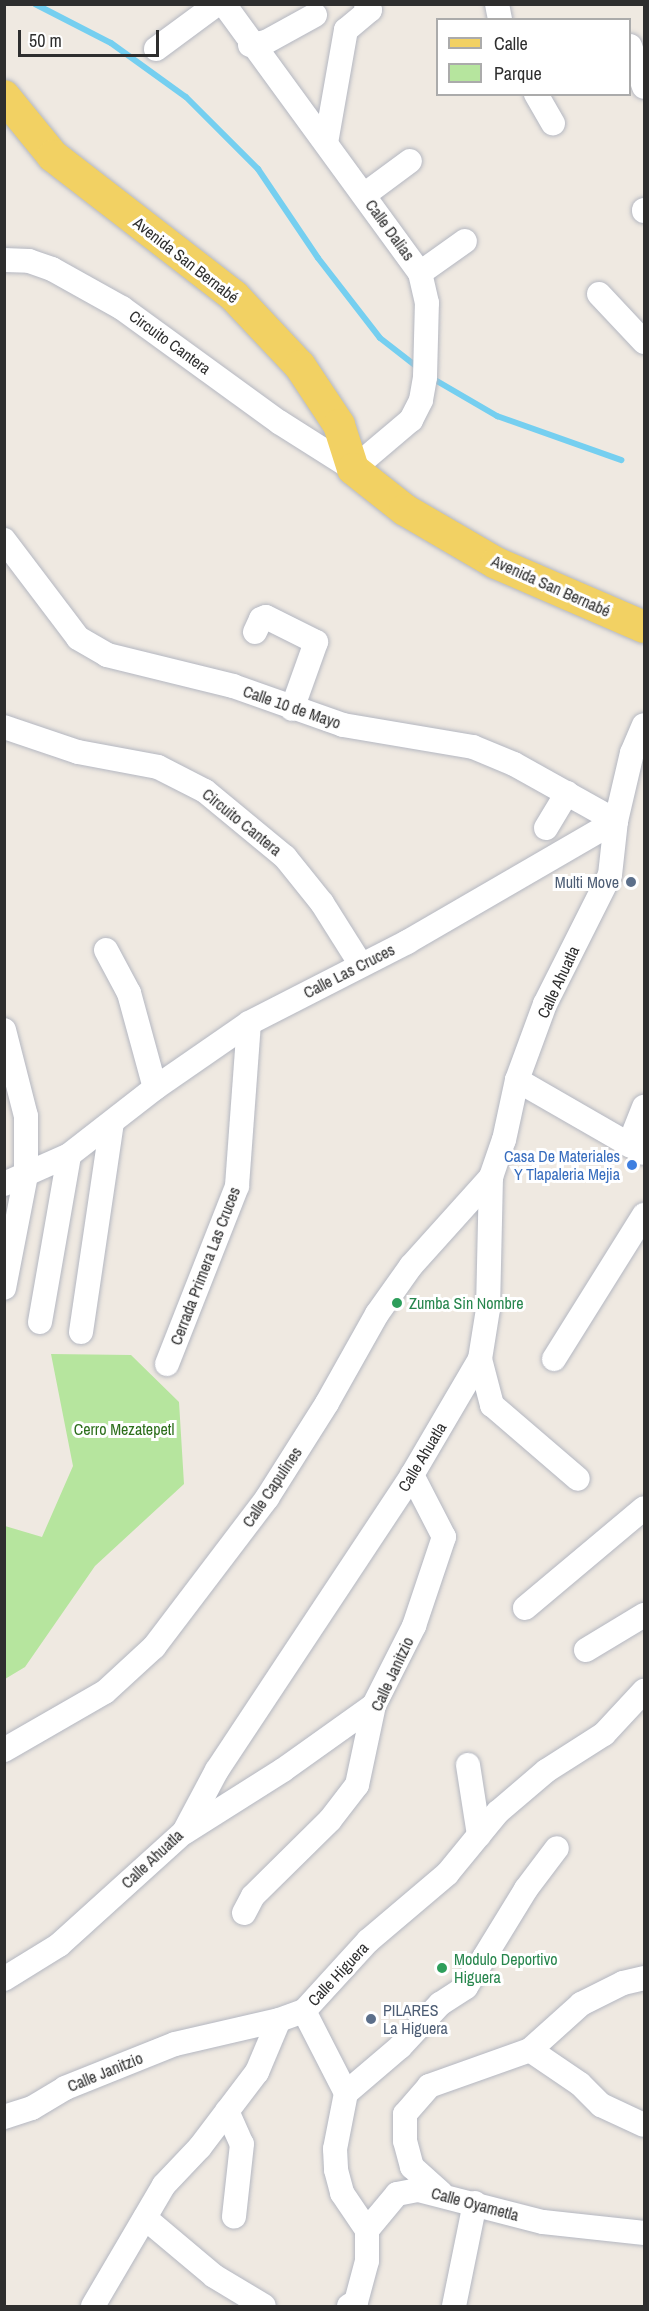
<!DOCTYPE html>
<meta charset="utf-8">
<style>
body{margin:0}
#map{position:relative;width:649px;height:2311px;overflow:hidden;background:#efe9e1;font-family:"Archivo Narrow",sans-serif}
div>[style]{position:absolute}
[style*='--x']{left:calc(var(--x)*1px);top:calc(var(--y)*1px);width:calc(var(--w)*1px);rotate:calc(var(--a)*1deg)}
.green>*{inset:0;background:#b6e59e}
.stream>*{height:6px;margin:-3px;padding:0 3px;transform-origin:3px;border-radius:3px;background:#75cff0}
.roads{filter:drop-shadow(0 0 2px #b4b7c1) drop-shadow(0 0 2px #b4b7c1)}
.minor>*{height:24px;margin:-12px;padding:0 12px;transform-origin:12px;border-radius:12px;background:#fff}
.major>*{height:32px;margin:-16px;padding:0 16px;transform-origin:16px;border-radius:16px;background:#f2d163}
.dots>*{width:16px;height:16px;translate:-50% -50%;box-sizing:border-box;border:3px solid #fff;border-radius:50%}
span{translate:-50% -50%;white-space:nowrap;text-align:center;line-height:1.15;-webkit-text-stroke:6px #fff;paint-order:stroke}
.street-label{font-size:16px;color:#2e2e2e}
.service-label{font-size:16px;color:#4e5e75}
.right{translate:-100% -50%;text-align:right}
.left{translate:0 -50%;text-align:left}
.shop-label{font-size:16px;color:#366cbe}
.leisure-label{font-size:16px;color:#27864d}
.park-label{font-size:16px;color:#2c6e1b}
.frame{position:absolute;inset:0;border:6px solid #2e2e2e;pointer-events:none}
.legend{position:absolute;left:436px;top:18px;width:195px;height:78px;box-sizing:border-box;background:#fff;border:2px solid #ababab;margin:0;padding:8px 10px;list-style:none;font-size:18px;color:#2e2e2e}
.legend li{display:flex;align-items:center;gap:12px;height:30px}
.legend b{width:30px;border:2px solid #ababab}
.scale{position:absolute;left:18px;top:30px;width:141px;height:27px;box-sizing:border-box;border:3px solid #2e2e2e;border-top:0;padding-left:8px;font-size:18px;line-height:21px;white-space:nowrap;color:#2e2e2e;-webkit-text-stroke:4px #fff;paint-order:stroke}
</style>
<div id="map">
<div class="green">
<i style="clip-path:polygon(51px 1354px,131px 1355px,179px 1402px,184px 1484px,95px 1566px,25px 1667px,5px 1679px,5px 1526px,42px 1537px,73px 1466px)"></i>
</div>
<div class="stream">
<i style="--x:35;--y:4;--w:85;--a:27.2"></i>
<i style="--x:111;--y:43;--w:92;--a:35.8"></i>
<i style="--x:186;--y:97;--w:102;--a:45"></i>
<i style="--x:258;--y:169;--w:107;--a:56"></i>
<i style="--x:318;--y:258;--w:101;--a:52.2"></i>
<i style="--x:380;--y:338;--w:51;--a:37.8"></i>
<i style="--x:430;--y:377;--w:78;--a:30.2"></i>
<i style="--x:497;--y:416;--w:132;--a:19.5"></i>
</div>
<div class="roads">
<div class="minor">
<i style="--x:497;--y:4;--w:16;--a:79"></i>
<i style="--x:250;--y:45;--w:16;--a:-11"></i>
<i style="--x:266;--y:42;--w:56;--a:-28.9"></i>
<i style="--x:630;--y:46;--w:43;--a:71.1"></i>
<i style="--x:156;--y:49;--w:76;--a:-36.4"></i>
<i style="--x:536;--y:94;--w:34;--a:60"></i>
<i style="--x:326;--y:143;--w:115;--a:-80"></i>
<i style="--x:346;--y:30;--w:31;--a:-40"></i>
<i style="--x:370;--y:10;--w:7;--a:-124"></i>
<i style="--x:364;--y:195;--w:57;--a:-36.5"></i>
<i style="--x:644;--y:210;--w:1;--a:90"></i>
<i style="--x:4;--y:260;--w:25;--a:2"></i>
<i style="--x:29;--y:261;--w:24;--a:19"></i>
<i style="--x:52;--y:269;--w:80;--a:29.1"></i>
<i style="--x:122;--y:308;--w:194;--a:36"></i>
<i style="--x:279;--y:422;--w:88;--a:32.4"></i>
<i style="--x:353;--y:469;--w:76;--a:-40.2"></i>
<i style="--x:411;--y:420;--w:22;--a:-63"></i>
<i style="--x:421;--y:400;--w:23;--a:-80"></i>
<i style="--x:425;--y:377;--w:74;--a:-88.5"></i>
<i style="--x:427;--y:303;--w:31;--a:-103"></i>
<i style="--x:420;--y:273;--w:333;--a:-126.1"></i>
<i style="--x:420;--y:273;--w:55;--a:-35.4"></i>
<i style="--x:599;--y:294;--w:66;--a:46.8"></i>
<i style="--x:4;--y:540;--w:123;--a:52.9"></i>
<i style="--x:78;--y:638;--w:34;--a:30"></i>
<i style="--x:107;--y:655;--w:130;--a:13.8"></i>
<i style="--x:233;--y:686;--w:117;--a:19.5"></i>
<i style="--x:343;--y:725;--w:132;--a:9.6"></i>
<i style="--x:473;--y:747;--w:44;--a:22.5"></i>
<i style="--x:514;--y:764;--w:117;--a:29.2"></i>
<i style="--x:255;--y:632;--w:14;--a:-65"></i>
<i style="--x:261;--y:619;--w:5;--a:-22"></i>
<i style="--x:266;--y:617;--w:56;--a:26.6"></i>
<i style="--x:316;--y:642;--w:71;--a:109.7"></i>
<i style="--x:4;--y:727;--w:78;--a:18.7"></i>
<i style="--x:78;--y:752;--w:81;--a:10.6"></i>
<i style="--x:158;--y:767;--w:53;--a:27.1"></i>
<i style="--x:205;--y:791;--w:104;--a:39.5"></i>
<i style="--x:285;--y:857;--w:59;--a:51.2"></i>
<i style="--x:322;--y:903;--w:73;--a:57.8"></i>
<i style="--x:546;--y:828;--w:41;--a:-59"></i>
<i style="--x:106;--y:950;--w:49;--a:61.9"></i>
<i style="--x:129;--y:993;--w:98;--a:74.7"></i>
<i style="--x:4;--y:1030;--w:89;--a:75.7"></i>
<i style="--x:26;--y:1116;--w:59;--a:90"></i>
<i style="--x:26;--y:1175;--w:115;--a:101"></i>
<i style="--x:517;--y:1080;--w:146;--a:29.9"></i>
<i style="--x:629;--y:1145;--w:41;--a:-68.5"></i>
<i style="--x:4;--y:1184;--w:71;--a:-24"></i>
<i style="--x:69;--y:1155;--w:109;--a:-37.9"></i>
<i style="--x:155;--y:1088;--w:114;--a:-34.7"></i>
<i style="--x:249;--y:1023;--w:178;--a:-27.1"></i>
<i style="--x:407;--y:942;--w:241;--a:-30.1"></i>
<i style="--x:40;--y:1322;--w:169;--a:-80.1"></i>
<i style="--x:81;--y:1332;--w:211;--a:-81.6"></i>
<i style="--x:480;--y:1359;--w:48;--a:75.4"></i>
<i style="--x:492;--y:1405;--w:113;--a:40.7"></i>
<i style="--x:554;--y:1359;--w:170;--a:-58"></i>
<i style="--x:167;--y:1364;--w:191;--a:-68.5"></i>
<i style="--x:237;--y:1186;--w:163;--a:-85.8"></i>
<i style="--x:525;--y:1608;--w:155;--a:-40"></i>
<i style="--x:586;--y:1650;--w:68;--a:-31.1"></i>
<i style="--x:4;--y:1750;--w:116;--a:-29.9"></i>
<i style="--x:105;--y:1692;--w:67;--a:-42.6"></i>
<i style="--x:154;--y:1647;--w:187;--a:-52.8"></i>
<i style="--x:267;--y:1498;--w:112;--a:-57.7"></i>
<i style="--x:327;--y:1403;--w:102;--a:-60.7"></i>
<i style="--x:377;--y:1314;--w:59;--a:-54.7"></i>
<i style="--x:411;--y:1266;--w:120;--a:-48"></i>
<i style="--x:468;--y:1765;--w:71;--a:81.1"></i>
<i style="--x:185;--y:1832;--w:116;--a:-32.3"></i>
<i style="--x:283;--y:1770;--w:112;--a:-35.5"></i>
<i style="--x:244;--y:1913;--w:19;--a:-62"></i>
<i style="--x:253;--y:1896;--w:108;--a:-44.6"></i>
<i style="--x:330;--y:1820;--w:44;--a:-52.4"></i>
<i style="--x:357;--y:1785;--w:82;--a:-78"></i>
<i style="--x:374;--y:1705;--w:89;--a:-63.1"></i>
<i style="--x:414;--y:1626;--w:94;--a:-71.4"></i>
<i style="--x:444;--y:1537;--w:70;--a:-117.3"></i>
<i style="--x:4;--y:1979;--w:65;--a:-31.7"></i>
<i style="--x:59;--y:1945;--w:169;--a:-42.1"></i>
<i style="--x:184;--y:1832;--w:70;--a:-62"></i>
<i style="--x:217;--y:1770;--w:354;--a:-56.5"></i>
<i style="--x:412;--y:1475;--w:134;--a:-59.6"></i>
<i style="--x:480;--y:1359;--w:51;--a:-80.9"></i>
<i style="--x:488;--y:1309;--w:132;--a:-88.7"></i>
<i style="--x:491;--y:1177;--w:39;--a:-71"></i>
<i style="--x:504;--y:1140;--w:61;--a:-77.8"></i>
<i style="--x:517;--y:1080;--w:81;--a:-69.8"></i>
<i style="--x:545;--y:1004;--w:144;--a:-63.3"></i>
<i style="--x:610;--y:875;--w:54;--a:-83.7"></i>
<i style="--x:616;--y:821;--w:70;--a:-76.8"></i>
<i style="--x:632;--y:753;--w:30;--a:-67"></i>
<i style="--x:304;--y:2011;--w:92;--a:62.9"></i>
<i style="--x:346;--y:2093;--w:57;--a:101.1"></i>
<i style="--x:335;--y:2149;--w:21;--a:87"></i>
<i style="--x:336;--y:2170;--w:24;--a:75"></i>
<i style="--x:342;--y:2193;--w:45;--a:56"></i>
<i style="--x:530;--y:2050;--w:60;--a:34.2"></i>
<i style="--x:580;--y:2084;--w:30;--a:45"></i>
<i style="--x:601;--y:2105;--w:47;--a:24.9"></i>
<i style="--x:346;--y:2093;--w:71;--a:-40.4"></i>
<i style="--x:400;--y:2047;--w:59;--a:-47.1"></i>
<i style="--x:440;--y:2004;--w:31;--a:-33"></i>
<i style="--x:466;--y:1987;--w:115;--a:-58.5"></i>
<i style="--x:526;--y:1889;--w:51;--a:-52.9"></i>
<i style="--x:227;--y:2111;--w:36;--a:66"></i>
<i style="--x:242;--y:2144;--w:73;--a:96.3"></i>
<i style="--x:4;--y:2117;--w:29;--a:-18"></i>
<i style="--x:32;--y:2108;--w:39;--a:-31"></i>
<i style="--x:65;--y:2088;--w:118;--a:-21.8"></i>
<i style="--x:175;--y:2044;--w:107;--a:-13"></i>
<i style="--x:279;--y:2020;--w:27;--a:-20"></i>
<i style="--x:304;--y:2011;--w:95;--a:-47.6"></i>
<i style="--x:368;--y:1941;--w:104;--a:-40.3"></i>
<i style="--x:447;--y:1874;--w:80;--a:-50.6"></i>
<i style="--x:498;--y:1812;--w:63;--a:-40.5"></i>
<i style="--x:546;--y:1771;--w:69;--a:-32.5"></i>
<i style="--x:604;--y:1734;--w:59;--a:-47.1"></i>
<i style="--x:441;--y:2193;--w:39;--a:-138"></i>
<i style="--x:412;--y:2167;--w:27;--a:-105"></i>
<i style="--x:405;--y:2141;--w:27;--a:-90"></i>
<i style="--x:405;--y:2114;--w:37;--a:-49"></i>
<i style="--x:429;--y:2086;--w:107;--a:-19.6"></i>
<i style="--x:530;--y:2050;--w:69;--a:-42"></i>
<i style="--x:581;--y:2004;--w:47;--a:-26.6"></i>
<i style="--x:623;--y:1983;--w:22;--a:-13"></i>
<i style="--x:145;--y:2218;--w:90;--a:40"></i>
<i style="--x:214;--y:2276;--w:58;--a:31"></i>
<i style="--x:93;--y:2306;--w:140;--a:-59.6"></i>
<i style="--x:164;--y:2185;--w:52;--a:-46.5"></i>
<i style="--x:200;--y:2147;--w:94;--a:-52.8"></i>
<i style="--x:257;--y:2072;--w:56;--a:-67.1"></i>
<i style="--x:349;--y:2306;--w:8;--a:-30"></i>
<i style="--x:356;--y:2302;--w:42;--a:-75"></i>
<i style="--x:367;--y:2261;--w:31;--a:-90"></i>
<i style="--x:367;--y:2230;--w:47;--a:-50.2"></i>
<i style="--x:397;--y:2194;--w:21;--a:-11"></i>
<i style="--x:418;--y:2190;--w:129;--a:14.4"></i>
<i style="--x:543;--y:2222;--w:102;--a:6.2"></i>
<i style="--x:454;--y:2306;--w:105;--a:-78.5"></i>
</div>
<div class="major">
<i style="--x:4;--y:96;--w:77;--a:50.8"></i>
<i style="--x:53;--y:156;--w:229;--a:37.7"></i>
<i style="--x:234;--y:296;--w:96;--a:46.7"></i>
<i style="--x:300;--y:366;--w:71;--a:56.5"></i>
<i style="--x:339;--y:425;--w:46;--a:72.3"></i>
<i style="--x:353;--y:469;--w:66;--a:38.3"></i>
<i style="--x:405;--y:510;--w:105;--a:30.2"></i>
<i style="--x:496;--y:563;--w:161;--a:23.4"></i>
</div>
</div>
<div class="dots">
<i style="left:631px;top:882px;background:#5c6f8a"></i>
<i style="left:632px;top:1165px;background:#3f7fe0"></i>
<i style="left:397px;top:1303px;background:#2e9e5b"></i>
<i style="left:442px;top:1968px;background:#2e9e5b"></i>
<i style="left:371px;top:2019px;background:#5c6f8a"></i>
</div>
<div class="street-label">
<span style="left:390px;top:230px;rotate:54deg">Calle Dalias</span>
<span style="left:186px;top:260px;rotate:38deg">Avenida San Bernabé</span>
<span style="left:170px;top:342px;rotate:36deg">Circuito Cantera</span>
<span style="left:551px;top:586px;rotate:24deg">Avenida San Bernabé</span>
<span style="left:292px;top:707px;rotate:19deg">Calle 10 de Mayo</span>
<span style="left:242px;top:822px;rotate:39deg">Circuito Cantera</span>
<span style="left:349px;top:971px;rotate:-27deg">Calle Las Cruces</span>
<span style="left:558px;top:982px;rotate:-65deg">Calle Ahuatla</span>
<span style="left:205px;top:1266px;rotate:-69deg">Cerrada Primera Las Cruces</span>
<span style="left:422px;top:1457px;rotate:-59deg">Calle Ahuatla</span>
<span style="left:272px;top:1487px;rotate:-56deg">Calle Capulines</span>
<span style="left:392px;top:1674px;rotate:-65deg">Calle Janitzio</span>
<span style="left:152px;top:1859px;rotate:-43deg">Calle Ahuatla</span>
<span style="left:338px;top:1974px;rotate:-47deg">Calle Higuera</span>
<span style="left:105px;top:2072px;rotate:-22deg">Calle Janitzio</span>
<span style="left:475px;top:2204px;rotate:15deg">Calle Oyametla</span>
</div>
<div class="service-label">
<span class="right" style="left:619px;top:882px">Multi Move</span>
<span class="left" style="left:383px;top:2019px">PILARES<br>La Higuera</span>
</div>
<div class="shop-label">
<span class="right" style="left:620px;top:1165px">Casa De Materiales<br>Y Tlapaleria Mejia</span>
</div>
<div class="leisure-label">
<span class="left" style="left:409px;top:1303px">Zumba Sin Nombre</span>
<span class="left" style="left:454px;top:1968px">Modulo Deportivo<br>Higuera</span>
</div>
<div class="park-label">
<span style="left:124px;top:1429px">Cerro Mezatepetl</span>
</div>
<div class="frame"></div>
<ul class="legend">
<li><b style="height:8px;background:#f2d163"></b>Calle</li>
<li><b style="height:16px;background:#b6e59e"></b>Parque</li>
</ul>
<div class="scale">50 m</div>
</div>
